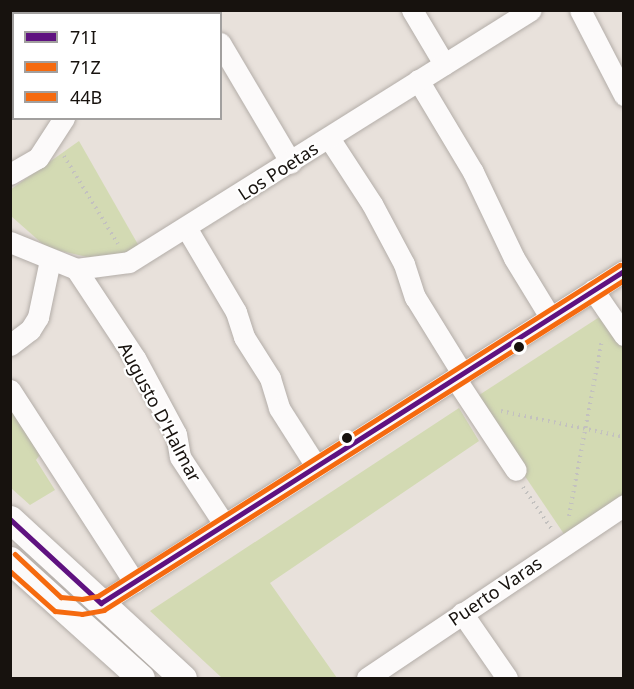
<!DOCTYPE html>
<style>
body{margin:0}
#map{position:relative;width:634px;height:689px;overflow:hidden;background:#e8e1db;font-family:"Noto Sans",sans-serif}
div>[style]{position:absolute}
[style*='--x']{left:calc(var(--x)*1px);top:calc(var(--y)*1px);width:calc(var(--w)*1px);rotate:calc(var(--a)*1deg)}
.green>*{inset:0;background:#d3dab3}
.path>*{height:4px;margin-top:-2px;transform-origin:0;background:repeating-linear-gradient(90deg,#c3c1bf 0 1.5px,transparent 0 6px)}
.roads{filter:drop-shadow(0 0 2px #b3ada8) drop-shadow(0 0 2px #b3ada8)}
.minor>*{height:21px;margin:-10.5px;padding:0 10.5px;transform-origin:10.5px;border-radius:10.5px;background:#fcfafa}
.major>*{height:27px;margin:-13.5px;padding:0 13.5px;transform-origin:13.5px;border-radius:13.5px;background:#fcfafa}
.bus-1>*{height:4.5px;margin:-2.25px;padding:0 2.25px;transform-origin:2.25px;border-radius:2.25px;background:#5f1280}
.bus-2>*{height:4.5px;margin:-2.25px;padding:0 2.25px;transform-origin:2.25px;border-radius:2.25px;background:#f56a0f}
.bus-3>*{height:4.5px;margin:-2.25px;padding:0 2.25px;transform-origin:2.25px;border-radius:2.25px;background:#f56a0f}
.dots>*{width:16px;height:16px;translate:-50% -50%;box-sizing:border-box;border:3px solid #fff;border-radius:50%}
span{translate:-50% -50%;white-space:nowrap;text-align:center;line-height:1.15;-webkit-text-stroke:4.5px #fff;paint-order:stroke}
.street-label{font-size:18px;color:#17120e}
.frame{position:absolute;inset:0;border:12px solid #17120e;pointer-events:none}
.legend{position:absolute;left:12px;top:12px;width:210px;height:108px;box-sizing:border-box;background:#fff;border:2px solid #a2a09f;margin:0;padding:8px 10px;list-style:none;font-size:18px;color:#17120e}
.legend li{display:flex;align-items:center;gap:12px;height:30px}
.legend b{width:30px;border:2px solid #a2a09f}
</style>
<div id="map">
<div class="green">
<i style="clip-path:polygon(79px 141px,140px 248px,113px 256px,87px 257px,61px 251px,45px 246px,11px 216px,10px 190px)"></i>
<i style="clip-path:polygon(601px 316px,623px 348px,623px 499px,566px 537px,473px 399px)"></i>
<i style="clip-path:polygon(10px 405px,42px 452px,36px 460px,55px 490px,30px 505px,11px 488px)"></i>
<i style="clip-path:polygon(459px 408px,479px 441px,270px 583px,337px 678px,222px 678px,150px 611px)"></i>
</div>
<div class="path">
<i style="--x:64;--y:156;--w:103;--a:58.5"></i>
<i style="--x:501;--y:411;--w:126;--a:11.9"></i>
<i style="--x:523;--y:487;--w:53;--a:55.7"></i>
<i style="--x:569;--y:516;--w:179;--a:-79.4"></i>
</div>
<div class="roads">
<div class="minor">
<i style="--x:202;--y:10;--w:4;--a:76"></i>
<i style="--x:412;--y:10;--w:63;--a:59.3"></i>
<i style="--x:580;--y:10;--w:96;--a:62.6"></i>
<i style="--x:152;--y:14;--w:4;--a:-63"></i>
<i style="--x:220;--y:43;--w:139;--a:59.4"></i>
<i style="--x:418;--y:80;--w:107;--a:59.1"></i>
<i style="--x:473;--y:172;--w:95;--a:64.5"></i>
<i style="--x:514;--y:258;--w:69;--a:58.6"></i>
<i style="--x:329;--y:138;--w:79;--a:56.9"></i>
<i style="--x:372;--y:204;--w:68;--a:61.9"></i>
<i style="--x:404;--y:264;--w:35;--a:72"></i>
<i style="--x:415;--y:297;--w:89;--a:58.3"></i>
<i style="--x:10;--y:174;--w:32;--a:-30"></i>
<i style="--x:38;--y:158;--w:48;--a:-57"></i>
<i style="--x:187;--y:229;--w:96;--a:59.4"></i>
<i style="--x:236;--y:312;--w:26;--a:72"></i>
<i style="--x:244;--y:337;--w:49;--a:57.6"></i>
<i style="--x:270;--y:378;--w:31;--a:73"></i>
<i style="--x:279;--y:408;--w:69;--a:57.5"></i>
<i style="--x:10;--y:242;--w:71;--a:22.2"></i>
<i style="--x:76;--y:269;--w:53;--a:-7.5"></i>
<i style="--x:129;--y:262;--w:474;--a:-32.1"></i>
<i style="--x:76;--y:269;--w:107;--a:56.5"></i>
<i style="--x:135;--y:358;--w:86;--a:61.7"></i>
<i style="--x:176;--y:434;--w:23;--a:80"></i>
<i style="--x:180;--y:457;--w:80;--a:56.7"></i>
<i style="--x:593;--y:290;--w:55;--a:55.4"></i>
<i style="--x:10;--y:345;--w:25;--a:-37"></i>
<i style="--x:30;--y:330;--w:15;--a:-58"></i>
<i style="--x:38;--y:317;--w:58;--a:-78.1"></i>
<i style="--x:455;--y:378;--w:110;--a:56.5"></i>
<i style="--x:10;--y:390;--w:229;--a:57.1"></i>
<i style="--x:101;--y:603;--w:619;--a:-32.41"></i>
<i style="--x:462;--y:613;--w:79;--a:55.3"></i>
<i style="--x:367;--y:678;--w:310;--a:-33.9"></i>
</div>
<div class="major">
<i style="--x:10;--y:519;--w:235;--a:42.6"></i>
<i style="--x:10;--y:560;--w:176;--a:42"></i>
</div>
</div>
<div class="bus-1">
<i style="--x:10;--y:519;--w:124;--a:42.7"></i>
<i style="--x:101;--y:603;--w:619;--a:-32.41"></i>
</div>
<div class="bus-2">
<i style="--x:10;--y:571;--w:60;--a:41.6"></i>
<i style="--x:55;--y:611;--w:27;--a:6"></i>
<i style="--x:82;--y:614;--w:22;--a:-10"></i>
<i style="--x:104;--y:610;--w:616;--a:-32.4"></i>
</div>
<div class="bus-3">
<i style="--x:15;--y:554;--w:63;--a:43.1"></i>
<i style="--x:61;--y:597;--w:21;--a:5"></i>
<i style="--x:82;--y:599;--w:16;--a:-11"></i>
<i style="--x:98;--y:596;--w:618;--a:-32.38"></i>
</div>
<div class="dots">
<i style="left:519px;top:347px;background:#17120e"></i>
<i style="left:347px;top:438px;background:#17120e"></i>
</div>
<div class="street-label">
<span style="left:278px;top:171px;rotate:-33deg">Los Poetas</span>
<span style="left:160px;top:412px;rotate:62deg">Augusto D'Halmar</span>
<span style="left:495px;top:591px;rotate:-34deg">Puerto Varas</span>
</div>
<div class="frame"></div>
<ul class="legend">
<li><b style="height:8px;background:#5f1280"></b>71I</li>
<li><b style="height:8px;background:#f56a0f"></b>71Z</li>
<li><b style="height:8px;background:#f56a0f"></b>44B</li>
</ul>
</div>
